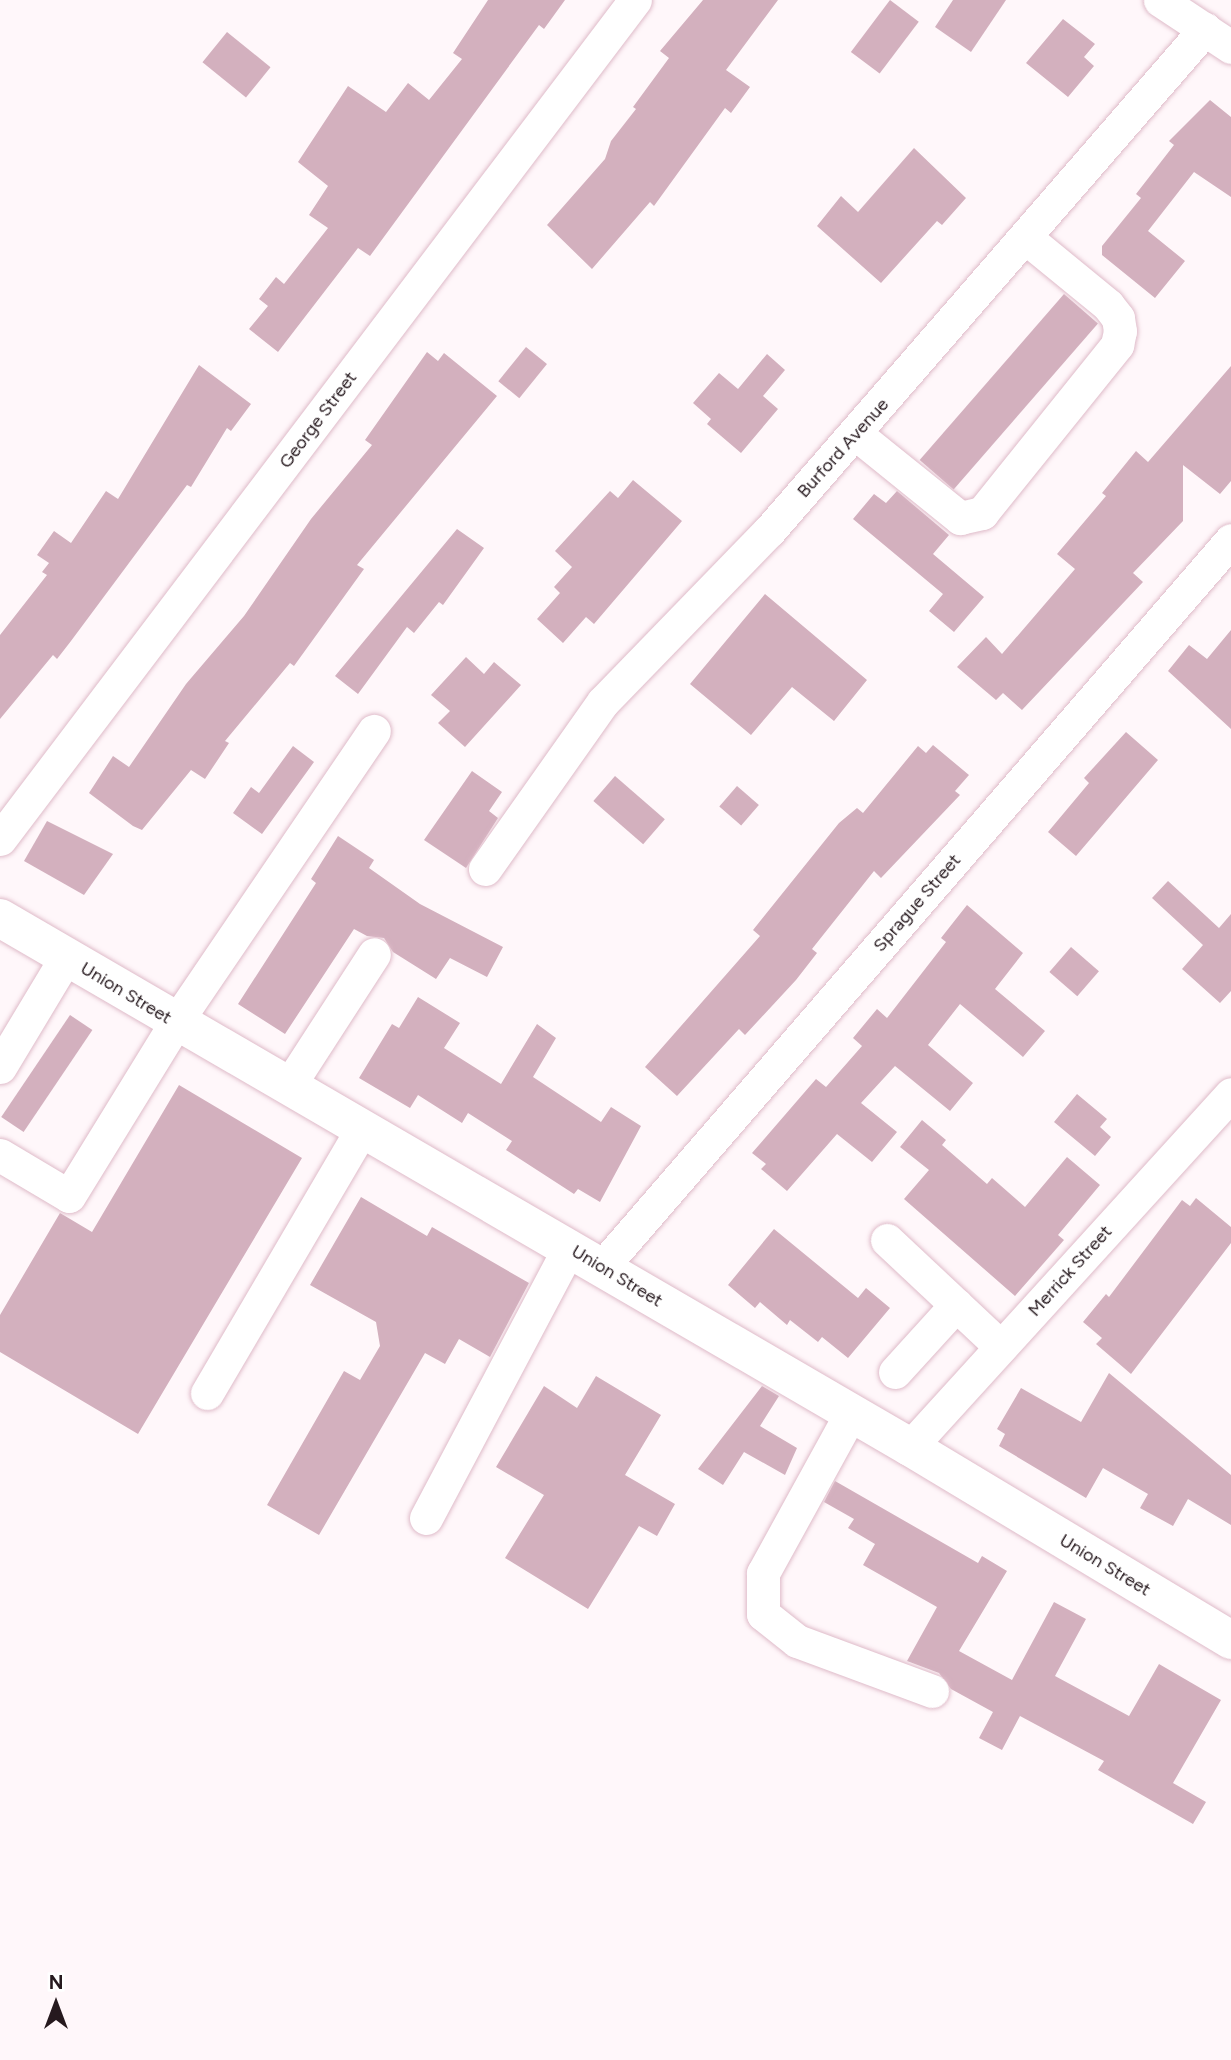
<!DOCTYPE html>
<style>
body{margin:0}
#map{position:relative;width:1231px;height:2060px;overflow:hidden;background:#fff7fa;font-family:Figtree,sans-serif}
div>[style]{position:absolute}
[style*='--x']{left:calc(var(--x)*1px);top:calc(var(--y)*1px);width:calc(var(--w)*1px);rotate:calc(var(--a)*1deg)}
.building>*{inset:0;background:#d3b0be;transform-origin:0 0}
.roads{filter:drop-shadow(0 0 2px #dfbbc9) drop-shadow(0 0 2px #dfbbc9)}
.minor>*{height:33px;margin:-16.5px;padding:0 16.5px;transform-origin:16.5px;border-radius:16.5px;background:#fff}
.major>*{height:38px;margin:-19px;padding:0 19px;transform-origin:19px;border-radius:19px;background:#fff}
span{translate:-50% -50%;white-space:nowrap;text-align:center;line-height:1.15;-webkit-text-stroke:6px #fff;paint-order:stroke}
.street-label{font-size:18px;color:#26191e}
.north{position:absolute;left:21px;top:1969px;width:70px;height:70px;-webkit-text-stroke:5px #fff;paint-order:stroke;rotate:0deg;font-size:19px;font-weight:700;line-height:28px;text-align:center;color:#26191e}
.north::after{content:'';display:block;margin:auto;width:24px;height:32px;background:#26191e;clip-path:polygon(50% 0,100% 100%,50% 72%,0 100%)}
</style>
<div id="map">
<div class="building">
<i style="clip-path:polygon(488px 0,565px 0,544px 29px,539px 25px,370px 256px,358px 248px,278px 352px,249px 329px,268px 306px,259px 299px,276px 277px,284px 284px,328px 228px,309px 215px,328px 186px,298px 162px,348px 86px,386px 112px,408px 83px,429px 100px,462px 59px,453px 53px)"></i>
<i style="clip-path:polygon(703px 0,778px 0,726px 70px,750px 87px,731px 113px,725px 108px,654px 206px,650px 202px,592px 269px,547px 225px,605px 159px,611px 141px,636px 109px,633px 107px,669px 58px,660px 51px)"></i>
<i style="left:890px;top:0;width:36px;height:65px;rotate:37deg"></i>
<i style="clip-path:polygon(953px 0,1006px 0,971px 52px,935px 27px)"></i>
<i style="clip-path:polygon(1063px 19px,1095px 44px,1084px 57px,1094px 66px,1068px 97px,1026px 63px)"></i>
<i style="left:227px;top:32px;width:56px;height:39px;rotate:39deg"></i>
<i style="clip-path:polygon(1210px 100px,1231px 117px,1231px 197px,1194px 172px,1148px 231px,1185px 261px,1155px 298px,1102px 255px,1102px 246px,1141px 198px,1136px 194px,1174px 145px,1169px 141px)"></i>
<i style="clip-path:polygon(914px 148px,966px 198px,942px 225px,937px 221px,881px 283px,817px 226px,841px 196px,858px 212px)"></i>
<i style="left:1064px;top:294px;width:45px;height:220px;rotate:41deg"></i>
<i style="left:526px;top:347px;width:27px;height:44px;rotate:39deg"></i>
<i style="clip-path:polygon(427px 352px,438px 361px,444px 353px,497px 396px,357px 565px,364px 569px,294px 666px,290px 663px,225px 741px,229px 743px,205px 779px,191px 770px,142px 830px,133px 826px,89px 793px,113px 756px,129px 767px,186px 684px,244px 616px,311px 519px,372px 445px,365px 440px)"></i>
<i style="clip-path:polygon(767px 354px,785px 370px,763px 396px,778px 409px,741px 453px,707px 424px,711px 419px,693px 403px,719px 373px,738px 389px)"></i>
<i style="clip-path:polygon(199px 365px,251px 404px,231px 431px,227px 428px,191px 487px,187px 485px,71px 641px,57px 659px,53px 655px,0 719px,0 635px,47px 575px,42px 572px,49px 563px,37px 555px,54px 531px,71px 543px,106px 491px,118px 499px)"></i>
<i style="clip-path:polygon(1231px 366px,1231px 481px,1220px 494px,1183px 465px,1183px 521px,1133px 573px,1143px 582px,1022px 710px,1003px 693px,996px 700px,957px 667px,986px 637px,1002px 654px,1075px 569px,1057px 554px,1106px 496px,1102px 493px,1136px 451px,1148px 462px)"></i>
<i style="clip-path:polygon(633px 480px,682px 521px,594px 624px,586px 617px,563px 643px,537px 619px,560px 593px,554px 587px,572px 567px,555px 551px,610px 491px,618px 498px)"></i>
<i style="clip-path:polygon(897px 491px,949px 535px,933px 554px,984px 597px,954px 632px,929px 611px,943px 594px,853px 519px,874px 494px,886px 503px)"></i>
<i style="clip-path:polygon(457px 529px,484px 548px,443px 605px,439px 602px,414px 633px,407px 627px,358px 694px,335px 676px)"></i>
<i style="clip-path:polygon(765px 594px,867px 680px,834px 721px,792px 687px,751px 735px,690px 684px)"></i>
<i style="clip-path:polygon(1231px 630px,1231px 729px,1168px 671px,1189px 645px,1207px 659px)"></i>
<i style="clip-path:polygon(466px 657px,484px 674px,494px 662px,521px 685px,465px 747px,438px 723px,450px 711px,431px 695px)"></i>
<i style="clip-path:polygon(1126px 732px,1158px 760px,1076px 856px,1048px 832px,1089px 783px,1084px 778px)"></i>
<i style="clip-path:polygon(933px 745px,969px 775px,955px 791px,960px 795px,881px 878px,874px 871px,812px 949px,817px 953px,796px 980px,745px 1035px,739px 1029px,677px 1096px,645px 1067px,760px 936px,753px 930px,839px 823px,857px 808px,863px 813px,918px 746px,926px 753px)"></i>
<i style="clip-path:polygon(293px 746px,314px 762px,262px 834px,233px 813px,251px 787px,259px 793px)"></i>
<i style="clip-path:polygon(472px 771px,502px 792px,489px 811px,498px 818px,466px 868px,424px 840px)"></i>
<i style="left:615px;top:776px;width:66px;height:33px;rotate:41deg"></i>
<i style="left:737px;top:786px;width:29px;height:27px;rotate:41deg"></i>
<i style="clip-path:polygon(47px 821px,113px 854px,84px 895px,24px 861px)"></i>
<i style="clip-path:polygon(338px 836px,374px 860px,369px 868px,420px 904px,503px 947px,487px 977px,450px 958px,436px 979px,393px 952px,384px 938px,367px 936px,354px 929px,285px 1034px,238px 1004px,316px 883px,311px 879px)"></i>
<i style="clip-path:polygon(1168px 881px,1219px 928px,1231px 914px,1231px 991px,1220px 1003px,1182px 969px,1203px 945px,1152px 898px)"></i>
<i style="clip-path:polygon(967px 905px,1023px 953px,995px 989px,1045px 1031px,1023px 1057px,960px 1004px,928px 1045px,973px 1083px,950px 1111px,895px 1066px,861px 1103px,897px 1132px,872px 1162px,837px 1134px,787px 1191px,761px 1169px,766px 1164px,752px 1153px,816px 1079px,826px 1087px,862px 1046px,853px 1038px,877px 1009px,887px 1018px,946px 942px,941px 938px)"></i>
<i style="left:1071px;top:947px;width:37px;height:33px;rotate:41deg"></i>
<i style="clip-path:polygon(418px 997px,460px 1023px,444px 1048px,501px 1084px,537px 1024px,556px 1038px,533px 1077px,601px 1122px,611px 1107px,641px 1126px,600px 1202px,578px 1189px,574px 1194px,506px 1150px,512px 1141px,468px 1113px,462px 1123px,418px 1095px,410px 1108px,359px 1078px,392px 1024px,399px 1028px)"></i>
<i style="left:70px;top:1015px;width:27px;height:123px;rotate:34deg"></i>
<i style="clip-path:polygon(179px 1085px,302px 1158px,138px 1434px,0 1352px,0 1315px,60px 1213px,92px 1232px)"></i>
<i style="clip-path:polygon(1077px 1094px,1107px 1119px,1100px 1127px,1111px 1137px,1095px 1156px,1054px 1122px)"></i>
<i style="clip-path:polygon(922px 1120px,946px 1140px,942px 1145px,987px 1184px,992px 1178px,1025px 1207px,1067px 1157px,1100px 1185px,1058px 1235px,1064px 1240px,1015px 1296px,904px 1199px,929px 1170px,900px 1147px)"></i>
<i style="clip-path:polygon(361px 1197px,427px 1236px,432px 1227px,529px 1283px,490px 1357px,459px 1339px,445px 1364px,425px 1353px,319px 1535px,267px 1505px,344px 1371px,360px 1380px,380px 1346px,376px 1322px,310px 1285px)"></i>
<i style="clip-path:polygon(1196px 1198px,1231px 1227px,1231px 1243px,1131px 1374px,1096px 1344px,1102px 1338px,1083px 1322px,1106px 1294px,1109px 1297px,1182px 1200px,1190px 1206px)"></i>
<i style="clip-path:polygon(774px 1229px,858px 1298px,866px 1288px,890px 1308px,848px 1358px,822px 1337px,818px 1342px,790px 1320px,787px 1325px,760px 1302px,755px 1308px,728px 1285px)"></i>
<i style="clip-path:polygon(1109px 1373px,1231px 1475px,1231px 1525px,1188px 1499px,1173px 1526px,1140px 1508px,1148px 1494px,1103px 1468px,1086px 1498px,999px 1446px,1005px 1434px,997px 1429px,1021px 1388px,1081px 1422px)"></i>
<i style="clip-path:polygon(596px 1376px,661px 1415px,625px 1475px,675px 1504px,657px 1536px,639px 1526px,588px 1609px,505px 1558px,544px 1495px,496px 1467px,544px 1386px,577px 1408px)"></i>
<i style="clip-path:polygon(762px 1386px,779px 1396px,760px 1426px,797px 1448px,785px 1475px,744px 1452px,723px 1485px,698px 1469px)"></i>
<i style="clip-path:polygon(835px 1481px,978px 1563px,982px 1556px,1007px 1571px,959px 1651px,1012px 1680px,1054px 1602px,1086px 1619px,1055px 1676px,1129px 1716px,1159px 1664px,1221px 1700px,1173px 1783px,1206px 1802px,1193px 1824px,1098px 1770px,1104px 1761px,1020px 1716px,1002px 1750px,979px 1738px,993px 1712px,951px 1689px,939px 1673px,907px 1661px,937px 1607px,863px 1565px,875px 1544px,848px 1528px,854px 1519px,824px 1502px)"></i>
</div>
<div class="roads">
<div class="minor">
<i style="--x:1160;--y:0;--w:85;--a:33.5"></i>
<i style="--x:856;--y:434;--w:134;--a:38.9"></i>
<i style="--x:960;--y:518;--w:23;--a:-13"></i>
<i style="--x:982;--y:513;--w:216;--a:-51.2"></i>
<i style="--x:1117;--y:345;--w:14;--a:-78"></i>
<i style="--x:1120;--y:331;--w:13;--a:-99"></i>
<i style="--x:1118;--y:318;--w:16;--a:-128"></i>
<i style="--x:1108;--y:305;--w:106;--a:-140.7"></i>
<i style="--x:0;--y:839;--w:1052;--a:-52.88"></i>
<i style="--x:485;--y:869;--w:204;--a:-54.8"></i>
<i style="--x:603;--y:702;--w:238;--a:-45.9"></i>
<i style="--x:769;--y:531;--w:665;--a:-49.02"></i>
<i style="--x:0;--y:1067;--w:128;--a:-59"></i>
<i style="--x:288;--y:1087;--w:158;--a:-57.1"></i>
<i style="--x:0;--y:1155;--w:80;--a:30.7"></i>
<i style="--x:69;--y:1196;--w:204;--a:-58.4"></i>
<i style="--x:176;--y:1022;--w:352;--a:-55.8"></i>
<i style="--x:887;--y:1240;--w:156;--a:43.2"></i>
<i style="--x:602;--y:1267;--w:961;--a:-49.13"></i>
<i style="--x:895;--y:1372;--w:91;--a:-47.7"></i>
<i style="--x:207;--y:1393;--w:306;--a:-59.6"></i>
<i style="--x:851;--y:1413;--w:183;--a:118.8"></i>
<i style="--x:763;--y:1573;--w:41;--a:90"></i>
<i style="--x:763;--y:1614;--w:43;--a:38.5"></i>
<i style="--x:797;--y:1641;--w:144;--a:20.3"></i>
<i style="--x:910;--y:1447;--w:477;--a:-47.7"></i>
<i style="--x:426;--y:1518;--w:306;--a:-62.1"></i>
</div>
<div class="major">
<i style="--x:0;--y:918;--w:1053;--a:30.17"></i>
<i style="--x:910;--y:1447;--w:375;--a:31"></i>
</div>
</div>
<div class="street-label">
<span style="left:318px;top:420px;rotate:-53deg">George Street</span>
<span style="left:843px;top:448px;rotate:-48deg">Burford Avenue</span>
<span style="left:917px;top:903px;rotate:-49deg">Sprague Street</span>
<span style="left:126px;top:993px;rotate:31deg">Union Street</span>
<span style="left:1070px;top:1271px;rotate:-48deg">Merrick Street</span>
<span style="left:617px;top:1276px;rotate:31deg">Union Street</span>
<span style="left:1105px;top:1565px;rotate:31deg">Union Street</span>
</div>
<div class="north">N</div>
</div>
